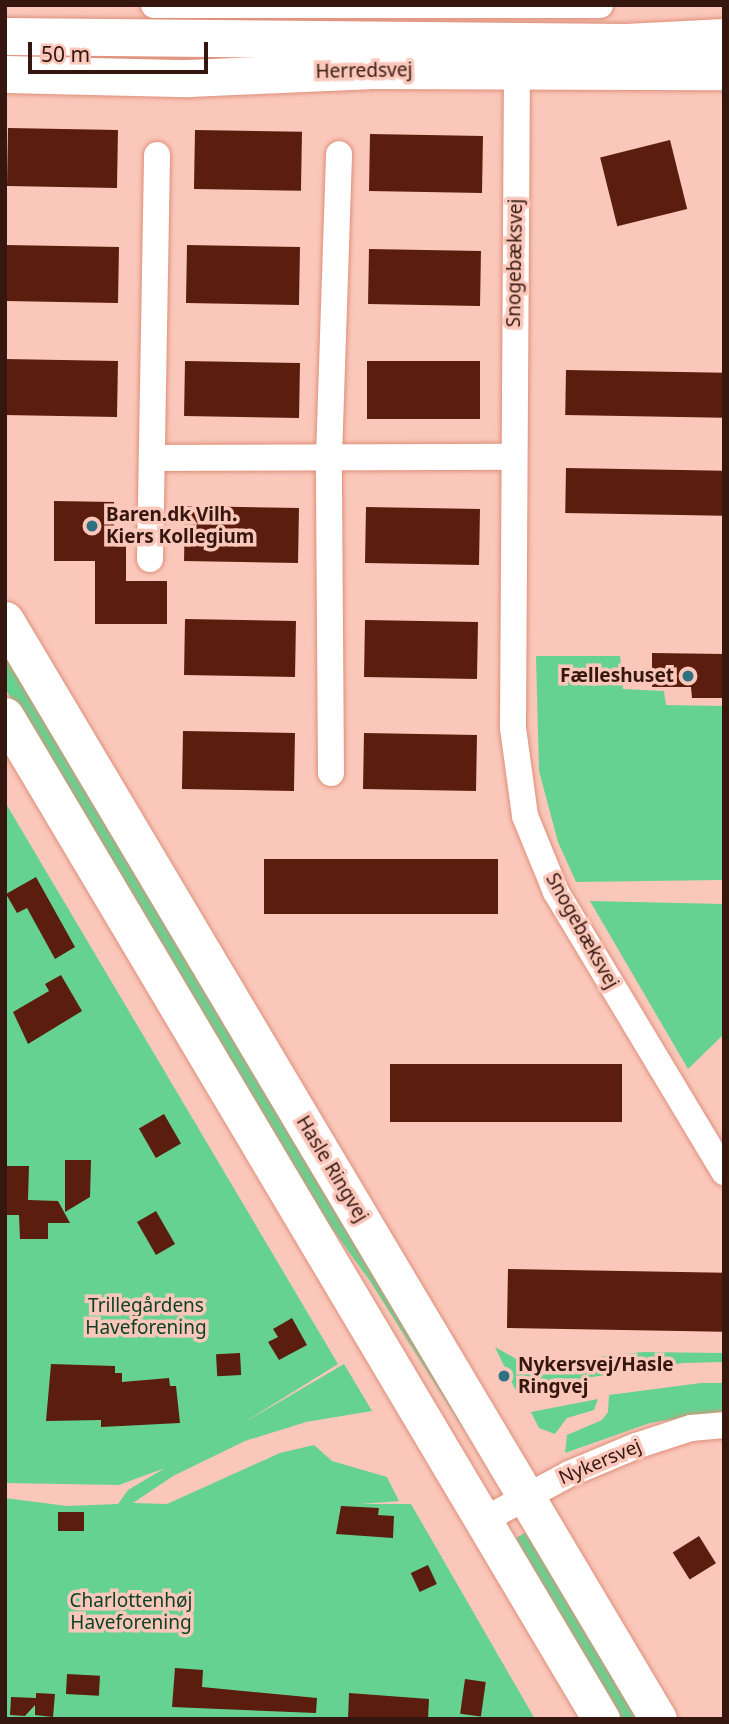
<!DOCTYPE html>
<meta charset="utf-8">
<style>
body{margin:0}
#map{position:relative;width:729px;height:1724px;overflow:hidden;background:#fac7ba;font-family:"Noto Sans",sans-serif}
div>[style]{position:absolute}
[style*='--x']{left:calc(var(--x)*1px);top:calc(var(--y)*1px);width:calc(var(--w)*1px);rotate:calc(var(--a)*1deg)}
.green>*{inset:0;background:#66d291}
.building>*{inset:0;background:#5b1d0d;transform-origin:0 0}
.roads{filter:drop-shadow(0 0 2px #de8f7a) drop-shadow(0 0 2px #de8f7a)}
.street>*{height:26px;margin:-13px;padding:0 13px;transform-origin:13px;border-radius:13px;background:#fff}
.secondary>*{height:37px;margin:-18.5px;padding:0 18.5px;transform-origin:18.5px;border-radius:18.5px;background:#fff}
.dots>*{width:19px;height:19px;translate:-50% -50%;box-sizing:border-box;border:4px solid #fac7ba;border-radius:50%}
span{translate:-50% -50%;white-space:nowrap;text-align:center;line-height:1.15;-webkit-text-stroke:7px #fac7ba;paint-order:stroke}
.street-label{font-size:19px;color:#35170f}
.poi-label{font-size:19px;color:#35170f;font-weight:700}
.left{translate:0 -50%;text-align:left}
.right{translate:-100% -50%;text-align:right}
.park-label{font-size:19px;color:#0b4226}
.frame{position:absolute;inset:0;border:7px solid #35170f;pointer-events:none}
.scale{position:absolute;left:28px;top:42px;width:180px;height:32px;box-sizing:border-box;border:4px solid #35170f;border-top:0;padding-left:9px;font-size:21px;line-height:24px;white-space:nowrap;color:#35170f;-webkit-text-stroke:5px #fac7ba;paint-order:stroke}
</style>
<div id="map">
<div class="green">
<i style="clip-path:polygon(5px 647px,482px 1450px,480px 1455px,370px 1281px,305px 1191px,5px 688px)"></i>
<i style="clip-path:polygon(536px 656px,620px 656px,623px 689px,664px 691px,666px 705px,724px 706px,722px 880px,576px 882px,558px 842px,539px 771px)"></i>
<i style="clip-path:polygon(5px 802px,338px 1364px,240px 1425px,344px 1364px,372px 1411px,306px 1422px,245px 1441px,173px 1476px,133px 1503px,167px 1504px,280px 1453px,314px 1445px,332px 1461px,387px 1477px,399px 1501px,361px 1504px,411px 1504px,535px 1719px,5px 1719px,5px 1498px,67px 1506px,118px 1504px,128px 1490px,165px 1468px,119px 1485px,5px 1483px)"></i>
<i style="clip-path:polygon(590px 901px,724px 904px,724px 1034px,688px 1069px)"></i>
<i style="clip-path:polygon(495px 1347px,525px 1364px,643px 1352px,724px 1353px,724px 1362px,683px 1363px,515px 1389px)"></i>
<i style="clip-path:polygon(701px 1383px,724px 1383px,724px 1411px,650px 1423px,565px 1453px,567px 1435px,602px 1420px,608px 1412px,609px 1395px)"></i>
<i style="clip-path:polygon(598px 1399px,594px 1410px,567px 1418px,555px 1434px,539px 1428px,531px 1412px)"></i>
<i style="clip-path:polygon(530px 1530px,643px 1719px,618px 1719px,524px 1561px,516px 1538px)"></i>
</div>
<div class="building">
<i style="left:8px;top:128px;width:110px;height:58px;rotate:1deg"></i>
<i style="left:195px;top:130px;width:107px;height:59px;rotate:1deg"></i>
<i style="left:370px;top:134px;width:113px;height:57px;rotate:1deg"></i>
<i style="left:670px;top:140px;width:71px;height:72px;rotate:76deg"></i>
<i style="left:6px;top:245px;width:113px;height:56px;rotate:1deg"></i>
<i style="left:187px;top:245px;width:113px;height:58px;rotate:1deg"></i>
<i style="left:369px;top:249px;width:112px;height:55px;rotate:1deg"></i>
<i style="left:5px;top:359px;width:113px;height:56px;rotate:1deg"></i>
<i style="left:185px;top:361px;width:115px;height:55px;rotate:1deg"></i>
<i style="left:367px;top:361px;width:113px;height:58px"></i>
<i style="left:566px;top:370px;width:158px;height:45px;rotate:1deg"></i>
<i style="left:566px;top:468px;width:158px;height:45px;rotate:1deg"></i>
<i style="clip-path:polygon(54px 501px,114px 502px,114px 530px,126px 530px,126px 581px,167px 581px,167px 624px,95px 624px,95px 561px,54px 561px)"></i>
<i style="left:185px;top:506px;width:114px;height:55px;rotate:1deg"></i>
<i style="left:366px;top:507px;width:114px;height:56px;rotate:1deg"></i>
<i style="left:185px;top:619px;width:111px;height:56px;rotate:1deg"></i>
<i style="left:365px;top:620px;width:113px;height:57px;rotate:1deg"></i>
<i style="clip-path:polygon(652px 653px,724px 654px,724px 698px,692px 698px,691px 687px,652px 687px)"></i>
<i style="left:183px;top:731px;width:112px;height:58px;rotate:1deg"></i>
<i style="left:364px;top:733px;width:113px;height:56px;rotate:1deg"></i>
<i style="left:264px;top:859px;width:234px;height:55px"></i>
<i style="clip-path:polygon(36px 877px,75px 947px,55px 959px,27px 908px,17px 913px,6px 894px)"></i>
<i style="clip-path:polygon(61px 975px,82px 1011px,28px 1044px,13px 1012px,49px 991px,45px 984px)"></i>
<i style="left:390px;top:1064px;width:232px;height:58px"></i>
<i style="left:164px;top:1114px;width:34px;height:29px;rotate:60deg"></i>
<i style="clip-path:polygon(65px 1160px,91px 1160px,90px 1197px,65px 1212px)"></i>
<i style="clip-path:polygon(5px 1166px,29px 1166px,28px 1200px,58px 1201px,70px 1223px,48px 1223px,48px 1239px,20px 1239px,19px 1215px,5px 1215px)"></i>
<i style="left:156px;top:1211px;width:38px;height:22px;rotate:60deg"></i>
<i style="left:508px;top:1269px;width:216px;height:59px;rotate:1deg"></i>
<i style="clip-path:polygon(292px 1318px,307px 1345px,279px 1360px,268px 1342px,278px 1337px,273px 1329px)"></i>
<i style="left:240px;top:1353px;width:22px;height:24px;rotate:87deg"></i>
<i style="clip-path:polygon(51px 1364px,115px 1366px,115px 1373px,122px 1373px,122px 1382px,169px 1378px,170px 1386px,176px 1386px,180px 1423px,101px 1427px,101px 1420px,46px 1421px)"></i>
<i style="clip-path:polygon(341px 1506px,379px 1508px,378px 1515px,394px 1516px,393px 1538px,336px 1534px)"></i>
<i style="left:58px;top:1512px;width:26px;height:19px"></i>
<i style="left:699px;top:1536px;width:32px;height:31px;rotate:58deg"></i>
<i style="left:428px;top:1565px;width:21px;height:19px;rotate:65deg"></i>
<i style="clip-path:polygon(175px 1668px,203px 1670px,202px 1687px,317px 1698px,316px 1713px,172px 1707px)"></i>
<i style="left:67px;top:1674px;width:33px;height:20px;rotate:3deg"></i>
<i style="left:465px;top:1679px;width:21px;height:35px;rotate:8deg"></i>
<i style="clip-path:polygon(36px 1693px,55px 1694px,53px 1717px,35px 1715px,35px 1705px,25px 1716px,10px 1715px,11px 1697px,36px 1698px)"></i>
<i style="clip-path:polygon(349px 1693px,429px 1699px,428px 1719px,348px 1719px)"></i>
</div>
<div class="roads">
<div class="street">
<i style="--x:154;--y:5;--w:446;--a:0"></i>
<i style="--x:517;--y:69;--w:659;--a:90.35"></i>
<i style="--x:513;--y:728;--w:89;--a:82.2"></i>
<i style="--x:525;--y:816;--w:82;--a:67.8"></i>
<i style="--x:556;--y:892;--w:327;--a:59"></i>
<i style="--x:152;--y:458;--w:360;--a:-0.2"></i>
<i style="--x:150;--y:559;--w:404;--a:-89"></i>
<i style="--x:331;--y:773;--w:316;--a:-90.4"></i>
<i style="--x:329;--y:457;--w:303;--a:-88.1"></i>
<i style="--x:484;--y:1520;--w:97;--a:-28.4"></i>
<i style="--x:569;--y:1474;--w:73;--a:-22.7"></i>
<i style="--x:636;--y:1446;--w:58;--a:-18.1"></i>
<i style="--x:691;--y:1428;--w:33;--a:-5"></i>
</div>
<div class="secondary">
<i style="--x:5;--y:36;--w:621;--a:0.55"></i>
<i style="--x:626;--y:42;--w:98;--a:-2.9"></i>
<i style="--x:5;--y:74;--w:183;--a:1.3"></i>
<i style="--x:188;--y:78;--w:180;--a:-2.5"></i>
<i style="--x:368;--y:70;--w:356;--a:0.2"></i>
<i style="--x:5;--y:620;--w:1278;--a:59.28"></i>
<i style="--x:5;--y:716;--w:1167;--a:59.28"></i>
</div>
</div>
<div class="dots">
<i style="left:92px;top:526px;background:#2e7282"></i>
<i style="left:688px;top:676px;background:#2e7282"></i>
<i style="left:504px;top:1376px;background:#2e7282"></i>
</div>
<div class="street-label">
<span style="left:364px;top:71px;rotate:-1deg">Herredsvej</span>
<span style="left:515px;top:263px;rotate:-89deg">Snogebæksvej</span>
<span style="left:582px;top:931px;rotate:61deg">Snogebæksvej</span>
<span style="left:332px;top:1169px;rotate:59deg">Hasle Ringvej</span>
<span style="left:600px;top:1462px;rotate:-23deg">Nykersvej</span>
</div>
<div class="poi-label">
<span class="left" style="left:106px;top:526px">Baren.dk Vilh.<br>Kiers Kollegium</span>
<span class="right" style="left:674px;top:676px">Fælleshuset</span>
<span class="left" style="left:518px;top:1376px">Nykersvej/Hasle<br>Ringvej</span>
</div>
<div class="park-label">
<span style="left:146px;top:1317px">Trillegårdens<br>Haveforening</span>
<span style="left:131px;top:1612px">Charlottenhøj<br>Haveforening</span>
</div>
<div class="frame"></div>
<div class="scale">50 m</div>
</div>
